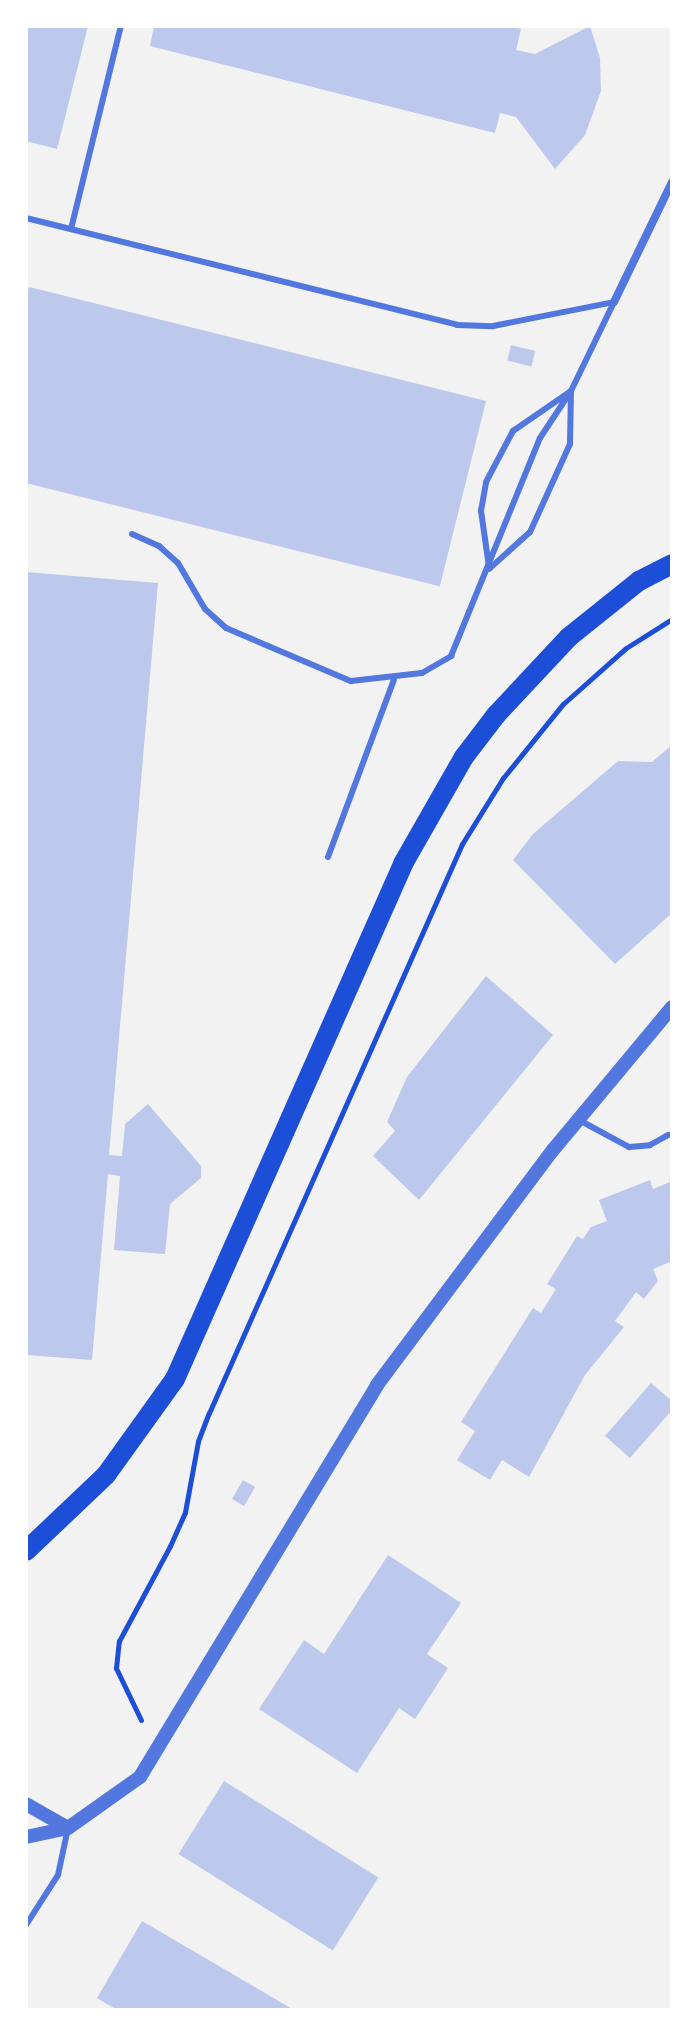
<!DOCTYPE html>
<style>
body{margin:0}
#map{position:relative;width:698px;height:2036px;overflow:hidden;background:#f2f2f2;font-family:Mulish,sans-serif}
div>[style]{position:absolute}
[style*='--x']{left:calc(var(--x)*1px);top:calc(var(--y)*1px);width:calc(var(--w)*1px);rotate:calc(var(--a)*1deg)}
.building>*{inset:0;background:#bdc9ec;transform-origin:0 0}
.path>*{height:5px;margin:-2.5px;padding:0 2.5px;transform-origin:2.5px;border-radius:2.5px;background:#1d4ed8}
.service>*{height:6px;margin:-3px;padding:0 3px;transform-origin:3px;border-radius:3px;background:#5277de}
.minor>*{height:8px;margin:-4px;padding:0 4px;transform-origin:4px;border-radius:4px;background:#5277de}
.tertiary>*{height:14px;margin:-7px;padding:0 7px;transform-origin:7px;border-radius:7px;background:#5277de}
.primary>*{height:20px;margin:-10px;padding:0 10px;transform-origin:10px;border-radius:10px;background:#1d4ed8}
span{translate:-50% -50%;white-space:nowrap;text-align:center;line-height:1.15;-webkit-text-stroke:7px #fff;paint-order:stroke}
.frame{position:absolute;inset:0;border:28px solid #fff;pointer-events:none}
</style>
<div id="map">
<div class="building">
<i style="clip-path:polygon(26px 26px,88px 26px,57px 149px,26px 141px)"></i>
<i style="clip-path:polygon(154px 26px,509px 26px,521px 29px,516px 50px,535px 54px,590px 26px,600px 58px,601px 91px,585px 135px,555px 169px,516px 117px,500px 113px,495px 133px,150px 46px)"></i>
<i style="left:29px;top:287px;width:471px;height:191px;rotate:14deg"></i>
<i style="left:511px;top:345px;width:25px;height:16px;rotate:14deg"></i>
<i style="clip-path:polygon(26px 572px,158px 583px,109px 1155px,122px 1156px,125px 1124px,148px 1104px,201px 1166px,201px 1178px,170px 1204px,165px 1254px,114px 1250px,120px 1176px,108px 1174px,92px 1360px,26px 1355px)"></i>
<i style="clip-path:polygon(672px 745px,672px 913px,615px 964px,513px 860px,533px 834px,618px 761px,652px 762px)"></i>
<i style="clip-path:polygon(486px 976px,553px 1035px,419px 1200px,373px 1156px,395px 1131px,387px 1122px,407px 1077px)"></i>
<i style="clip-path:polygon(650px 1180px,653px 1189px,672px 1181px,672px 1261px,653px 1269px,658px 1281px,644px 1299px,636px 1292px,615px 1321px,624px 1327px,585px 1375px,529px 1477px,502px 1460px,490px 1480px,457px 1460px,475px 1431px,461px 1422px,533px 1308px,541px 1313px,556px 1289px,547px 1284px,577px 1236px,583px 1239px,591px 1227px,607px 1221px,599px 1200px)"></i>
<i style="clip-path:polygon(651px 1383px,672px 1401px,672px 1410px,630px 1458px,605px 1436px)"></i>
<i style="left:243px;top:1480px;width:14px;height:22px;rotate:30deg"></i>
<i style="clip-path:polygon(388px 1555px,461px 1603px,427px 1654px,448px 1668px,415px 1719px,399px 1708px,357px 1773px,259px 1709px,304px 1640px,324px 1654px)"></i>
<i style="left:224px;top:1781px;width:182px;height:86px;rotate:32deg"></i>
<i style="clip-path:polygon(142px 1921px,294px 2010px,117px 2010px,97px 1998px)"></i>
</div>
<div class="path">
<i style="--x:141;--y:1720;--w:58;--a:-115.7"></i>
<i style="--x:116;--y:1668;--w:27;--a:-84"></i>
<i style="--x:119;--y:1641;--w:108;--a:-61.8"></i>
<i style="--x:170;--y:1546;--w:37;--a:-66"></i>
<i style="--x:185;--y:1512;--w:72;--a:-79.6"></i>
<i style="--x:198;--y:1441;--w:30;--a:-69"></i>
<i style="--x:209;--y:1413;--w:623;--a:-66.03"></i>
<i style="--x:462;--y:844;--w:78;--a:-58.2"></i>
<i style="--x:503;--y:778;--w:95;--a:-51"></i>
<i style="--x:563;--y:704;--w:84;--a:-41.6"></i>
<i style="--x:626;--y:648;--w:54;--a:-32.2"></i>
</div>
<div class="service">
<i style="--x:26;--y:218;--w:444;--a:13.9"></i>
<i style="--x:457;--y:325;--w:36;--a:2"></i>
<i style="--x:493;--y:326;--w:123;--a:-11.2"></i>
<i style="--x:71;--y:229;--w:209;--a:-76.2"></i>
<i style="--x:132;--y:534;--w:30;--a:24"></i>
<i style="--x:159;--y:546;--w:25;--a:42"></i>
<i style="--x:178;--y:563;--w:53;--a:59.6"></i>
<i style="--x:205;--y:609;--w:28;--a:42"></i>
<i style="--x:226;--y:628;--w:136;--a:23"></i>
<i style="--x:351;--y:681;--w:71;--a:-6.4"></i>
<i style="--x:422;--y:673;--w:34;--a:-30"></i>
<i style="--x:451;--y:656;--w:235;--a:-67.8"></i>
<i style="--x:540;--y:438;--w:56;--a:-56.6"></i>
<i style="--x:571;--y:391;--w:53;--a:91.1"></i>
<i style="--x:570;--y:444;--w:97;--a:114.4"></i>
<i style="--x:530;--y:532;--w:55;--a:137.9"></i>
<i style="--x:489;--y:567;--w:57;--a:-98.1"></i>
<i style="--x:481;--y:511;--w:29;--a:-80"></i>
<i style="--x:486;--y:482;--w:58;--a:-62.1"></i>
<i style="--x:513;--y:431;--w:70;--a:-34.6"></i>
<i style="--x:571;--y:391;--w:99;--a:-64.2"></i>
<i style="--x:328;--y:857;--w:189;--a:-69.6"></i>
<i style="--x:579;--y:1120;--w:57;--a:28.4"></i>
<i style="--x:629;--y:1147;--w:21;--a:-5"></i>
<i style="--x:650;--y:1145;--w:21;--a:-29"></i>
<i style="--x:26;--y:1925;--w:59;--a:-57.4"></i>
<i style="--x:58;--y:1875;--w:48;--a:-78"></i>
</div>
<div class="minor">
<i style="--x:614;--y:302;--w:133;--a:-64.2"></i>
</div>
<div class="tertiary">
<i style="--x:26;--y:1804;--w:48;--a:29.7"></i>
<i style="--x:26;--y:1837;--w:43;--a:-12.1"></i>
<i style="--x:68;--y:1828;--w:88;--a:-35.3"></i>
<i style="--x:140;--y:1777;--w:458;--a:-58.8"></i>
<i style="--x:377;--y:1385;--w:294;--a:-53.2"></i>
<i style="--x:553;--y:1150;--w:186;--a:-50.2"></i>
</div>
<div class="primary">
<i style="--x:26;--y:1551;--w:110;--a:-43.5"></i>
<i style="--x:106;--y:1475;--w:118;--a:-54.3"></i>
<i style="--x:175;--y:1379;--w:565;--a:-66.11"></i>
<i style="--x:404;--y:862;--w:121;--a:-60.3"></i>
<i style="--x:464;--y:757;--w:53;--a:-52.7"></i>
<i style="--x:496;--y:715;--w:107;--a:-46.9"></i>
<i style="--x:569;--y:637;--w:90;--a:-38.7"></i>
<i style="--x:639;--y:581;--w:37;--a:-27"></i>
</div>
<div class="frame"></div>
</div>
